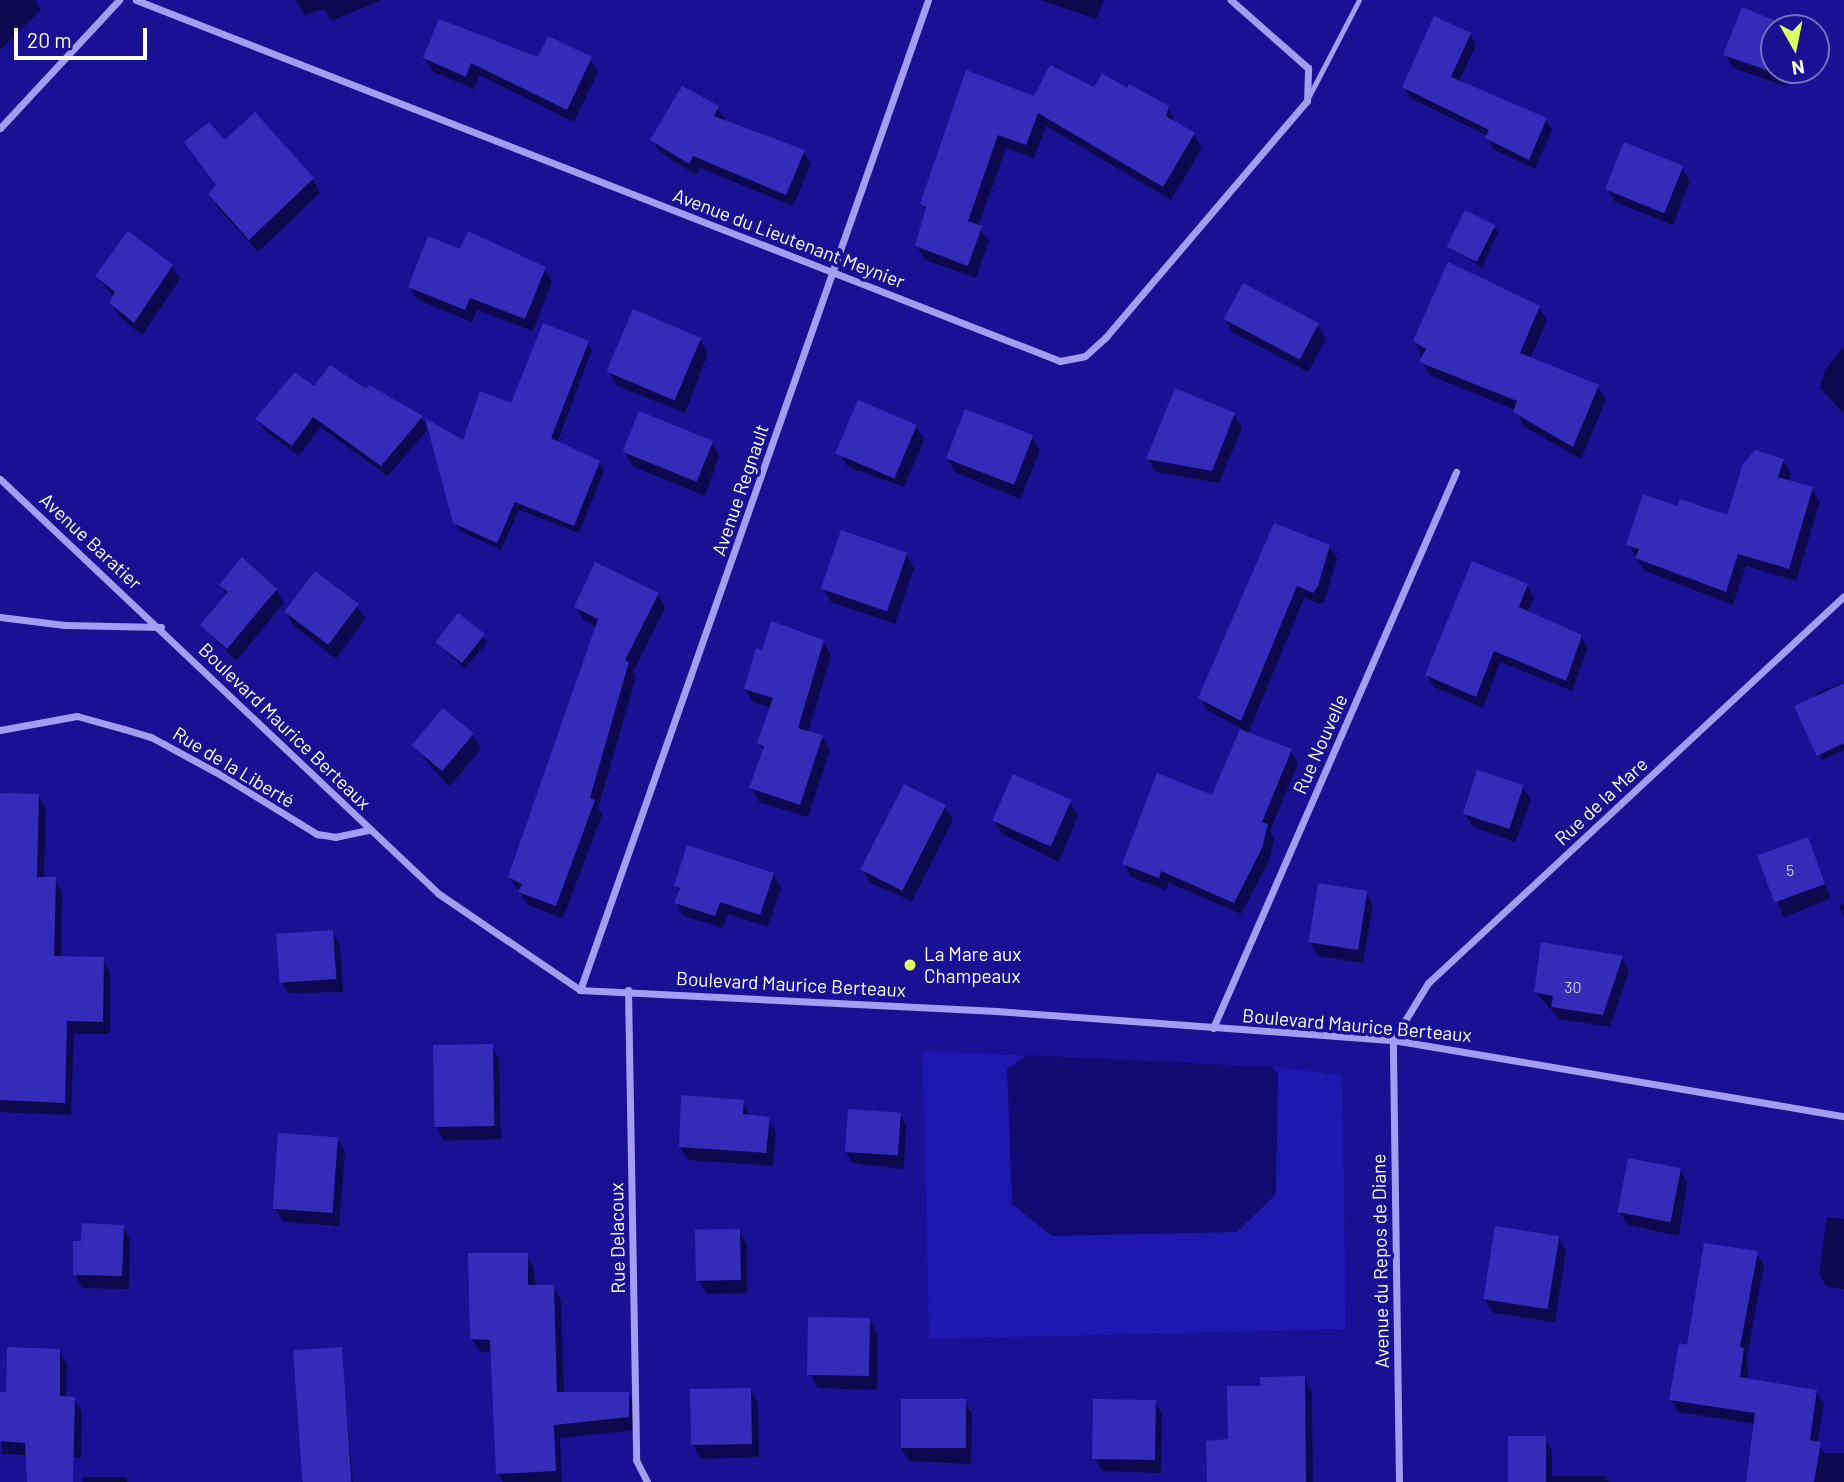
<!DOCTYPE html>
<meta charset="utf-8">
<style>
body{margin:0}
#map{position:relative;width:1844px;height:1482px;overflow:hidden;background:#181194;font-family:Barlow,sans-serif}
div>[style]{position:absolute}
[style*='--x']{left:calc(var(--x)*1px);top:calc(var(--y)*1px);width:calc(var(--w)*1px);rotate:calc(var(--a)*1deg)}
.green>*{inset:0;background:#1f18ae}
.water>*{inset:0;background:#110a70}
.shadow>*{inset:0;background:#0007;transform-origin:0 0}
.building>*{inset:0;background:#322cb8;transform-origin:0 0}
.lane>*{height:5px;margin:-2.5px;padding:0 2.5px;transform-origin:2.5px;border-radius:2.5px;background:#a29ef3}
.street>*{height:7px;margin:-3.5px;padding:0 3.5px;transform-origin:3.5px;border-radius:3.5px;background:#a29ef3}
.dots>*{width:19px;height:19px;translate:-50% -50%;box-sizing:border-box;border:4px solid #181194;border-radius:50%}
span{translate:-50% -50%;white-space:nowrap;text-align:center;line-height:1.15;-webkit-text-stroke:7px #181194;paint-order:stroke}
.number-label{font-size:16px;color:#cccaed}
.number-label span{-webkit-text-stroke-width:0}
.street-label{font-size:19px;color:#fff}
.poi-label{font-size:19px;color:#fff}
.left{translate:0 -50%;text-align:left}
.north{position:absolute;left:1760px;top:14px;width:70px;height:70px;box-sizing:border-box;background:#181194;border:2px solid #7470bf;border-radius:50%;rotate:171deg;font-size:19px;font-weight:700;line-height:28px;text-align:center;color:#fff}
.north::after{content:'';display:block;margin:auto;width:24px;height:32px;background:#deff61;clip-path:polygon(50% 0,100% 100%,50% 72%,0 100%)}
.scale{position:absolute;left:14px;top:28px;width:133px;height:32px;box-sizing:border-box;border:4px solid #fff;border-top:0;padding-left:9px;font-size:21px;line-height:24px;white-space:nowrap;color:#fff;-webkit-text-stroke:5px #181194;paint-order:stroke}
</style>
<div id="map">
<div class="green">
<i style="clip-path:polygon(923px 1051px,1272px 1067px,1342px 1075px,1346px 1329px,929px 1339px)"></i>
</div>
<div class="water">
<i style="clip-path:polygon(1027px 1055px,1272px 1067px,1278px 1074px,1276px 1194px,1237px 1232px,1052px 1236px,1012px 1204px,1007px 1069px)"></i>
</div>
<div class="shadow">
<i style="clip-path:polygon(0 0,35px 0,41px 10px,0 50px)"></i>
<i style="clip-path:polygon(296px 0,380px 0,380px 1px,331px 21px,324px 9px,304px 15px)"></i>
<i style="clip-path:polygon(1040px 0,1104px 0,1096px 19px)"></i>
<i style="clip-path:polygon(1743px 10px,1788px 28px,1774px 28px,1774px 70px,1792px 70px,1785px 86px,1733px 68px,1725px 54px)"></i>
<i style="clip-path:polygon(1470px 34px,1476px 45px,1459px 82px,1546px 120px,1552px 130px,1535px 169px,1493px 149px,1488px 136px,1410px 98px,1404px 87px)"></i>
<i style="clip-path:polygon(425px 58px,590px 58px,598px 72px,574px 122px,479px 75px,474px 89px,433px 72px)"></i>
<i style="clip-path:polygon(1103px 76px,1168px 108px,1175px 123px,1194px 134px,1202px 148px,1171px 200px,1046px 126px,1034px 158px,1006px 148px,978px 227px,989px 241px,976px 278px,925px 260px,917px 246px,926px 211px,922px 204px,1035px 98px,1095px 90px)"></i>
<i style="clip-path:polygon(718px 108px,725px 120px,803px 151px,811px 164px,793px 206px,700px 168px,696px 175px,660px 152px,652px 140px)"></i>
<i style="clip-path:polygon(225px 142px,313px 179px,320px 193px,258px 252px,218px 208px,210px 194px,217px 187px,186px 143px)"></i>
<i style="clip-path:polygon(1682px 168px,1690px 181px,1673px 225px,1615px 202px,1607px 188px)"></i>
<i style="clip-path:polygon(1494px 226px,1498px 232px,1482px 268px,1450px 247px)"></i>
<i style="clip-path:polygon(461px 251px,545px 269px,552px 282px,533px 331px,477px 310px,472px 322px,418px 300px,410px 287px)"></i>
<i style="clip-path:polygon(172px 266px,180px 279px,142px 335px,119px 316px,111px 303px,114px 297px,97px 277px)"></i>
<i style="clip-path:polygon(1539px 307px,1547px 321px,1530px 359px,1598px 387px,1606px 400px,1581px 459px,1523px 426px,1516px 410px,1429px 375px,1415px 341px)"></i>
<i style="clip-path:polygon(1225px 319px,1318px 325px,1326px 339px,1308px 372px,1232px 332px)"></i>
<i style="clip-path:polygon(700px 339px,708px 353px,685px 413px,617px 386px,609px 372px)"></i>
<i style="clip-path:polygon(588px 342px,592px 350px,557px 443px,599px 462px,604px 471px,579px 533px,519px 510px,501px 550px,460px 531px,455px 522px,512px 405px)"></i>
<i style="clip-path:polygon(1844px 346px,1844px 414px,1820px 388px,1825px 370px)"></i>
<i style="clip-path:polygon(314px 389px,366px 391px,422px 418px,428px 429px,388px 476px,320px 427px,299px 456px,264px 430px,257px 419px)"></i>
<i style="clip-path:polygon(1234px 415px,1242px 428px,1219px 483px,1156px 472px,1148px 459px)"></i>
<i style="clip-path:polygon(916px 426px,924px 440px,904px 487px,848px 467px,840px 454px)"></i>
<i style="clip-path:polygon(1032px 437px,1040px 450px,1020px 499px,955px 472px,947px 458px)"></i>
<i style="clip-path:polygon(712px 442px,719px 456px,705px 496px,632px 466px,625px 452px)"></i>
<i style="clip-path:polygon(1783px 460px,1791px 474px,1788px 482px,1812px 489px,1820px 502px,1796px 581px,1746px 566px,1733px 605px,1645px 571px,1628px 545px,1678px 508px,1728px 517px)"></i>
<i style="clip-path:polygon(1329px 546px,1337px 559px,1325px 600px,1320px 604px,1304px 598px,1248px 734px,1291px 751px,1298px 764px,1270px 831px,1274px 839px,1269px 861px,1241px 914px,1169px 883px,1166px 890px,1131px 877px,1124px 864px,1212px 798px,1242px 729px,1207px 710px,1200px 697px)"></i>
<i style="clip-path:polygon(906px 554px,914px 568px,895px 624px,831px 602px,823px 589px)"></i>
<i style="clip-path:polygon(221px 585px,276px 590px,284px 603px,236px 661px,202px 625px,227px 596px)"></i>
<i style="clip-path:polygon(1527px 585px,1534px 597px,1527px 613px,1581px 636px,1588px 648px,1572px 691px,1500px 662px,1483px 708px,1434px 687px,1427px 675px)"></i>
<i style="clip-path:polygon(658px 594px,665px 608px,633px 672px,636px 677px,598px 808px,602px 815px,563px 918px,528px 905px,509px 877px,597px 627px,584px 620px,576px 607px)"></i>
<i style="clip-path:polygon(357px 605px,365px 619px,336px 659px,294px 626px,286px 612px)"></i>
<i style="left:459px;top:616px;width:39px;height:35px;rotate:42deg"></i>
<i style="clip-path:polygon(823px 641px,831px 655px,808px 733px,822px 737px,830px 750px,808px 817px,759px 802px,751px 788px,764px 751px,759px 743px,772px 708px,753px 702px,745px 688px,763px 652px)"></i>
<i style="clip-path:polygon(1844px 682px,1844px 750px,1822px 760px,1815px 747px,1815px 694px)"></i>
<i style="clip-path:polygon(443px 710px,473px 735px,481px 749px,449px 787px,413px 745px)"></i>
<i style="clip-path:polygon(1523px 787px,1531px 800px,1515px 842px,1473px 827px,1465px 814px)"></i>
<i style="clip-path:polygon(0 795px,38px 796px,46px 809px,44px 879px,55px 879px,62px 892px,61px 958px,103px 959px,110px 972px,110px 1034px,74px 1034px,71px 1115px,0 1112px)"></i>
<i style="clip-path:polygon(1070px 802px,1078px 815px,1059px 862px,1002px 834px,994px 821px)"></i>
<i style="clip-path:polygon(945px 806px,953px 820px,912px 901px,870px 883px,863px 869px)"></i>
<i style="left:1807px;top:839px;width:64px;height:51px;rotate:68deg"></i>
<i style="clip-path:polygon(773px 874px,781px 888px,768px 927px,728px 914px,723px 928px,684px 916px,676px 903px,680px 893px,676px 885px)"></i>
<i style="clip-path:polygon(1366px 892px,1373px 906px,1363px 963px,1318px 956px,1310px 942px)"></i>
<i style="clip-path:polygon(1844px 903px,1844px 917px,1839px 906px)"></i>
<i style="clip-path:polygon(332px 932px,340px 945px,343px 992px,288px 993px,281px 980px)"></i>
<i style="clip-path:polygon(1622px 958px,1629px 971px,1610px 1027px,1560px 1019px,1535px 992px)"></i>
<i style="clip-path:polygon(492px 1046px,499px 1059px,501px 1139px,444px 1141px,436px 1127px)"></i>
<i style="clip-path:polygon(743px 1102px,751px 1117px,768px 1119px,776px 1132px,773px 1166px,688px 1160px,680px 1147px)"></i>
<i style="clip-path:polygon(900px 1114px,906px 1125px,904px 1169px,852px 1163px,846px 1152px)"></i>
<i style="clip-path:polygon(337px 1138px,345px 1152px,339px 1226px,283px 1222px,275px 1209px)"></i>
<i style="clip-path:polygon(1680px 1169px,1687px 1183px,1679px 1236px,1628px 1225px,1620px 1212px)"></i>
<i style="clip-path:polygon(1827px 1217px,1844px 1219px,1844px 1289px,1827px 1287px,1819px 1273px)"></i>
<i style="clip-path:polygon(123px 1226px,130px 1240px,129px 1289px,82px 1288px,75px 1274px,83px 1243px)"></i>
<i style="clip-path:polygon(739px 1231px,747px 1244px,747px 1293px,706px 1294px,699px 1280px)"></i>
<i style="clip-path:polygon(1558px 1237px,1566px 1251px,1555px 1322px,1493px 1313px,1485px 1299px)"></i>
<i style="clip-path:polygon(1756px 1253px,1764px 1265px,1747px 1357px,1748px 1380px,1816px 1391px,1824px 1404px,1817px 1443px,1825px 1453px,1844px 1453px,1844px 1482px,1747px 1482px,1755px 1424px,1678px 1412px,1671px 1399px,1689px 1347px)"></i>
<i style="clip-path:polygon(527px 1255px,534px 1268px,535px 1287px,553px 1287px,561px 1300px,564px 1394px,628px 1394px,635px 1407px,636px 1430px,560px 1438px,562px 1482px,503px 1482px,498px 1473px,492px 1352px,480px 1352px,472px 1339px)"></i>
<i style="clip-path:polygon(869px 1319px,877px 1333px,877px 1390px,818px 1388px,810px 1374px)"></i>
<i style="clip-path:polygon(341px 1349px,353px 1482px,301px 1482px)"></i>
<i style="clip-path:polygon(59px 1350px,67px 1364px,66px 1398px,74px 1399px,82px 1412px,81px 1458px,2px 1454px,0 1394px,8px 1394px)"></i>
<i style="clip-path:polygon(1304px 1378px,1312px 1392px,1313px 1482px,1208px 1482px,1262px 1387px)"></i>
<i style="clip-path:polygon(750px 1389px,758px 1403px,759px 1457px,701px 1459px,693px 1445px)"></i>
<i style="clip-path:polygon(965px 1401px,972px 1415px,971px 1464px,909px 1461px,901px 1448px)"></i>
<i style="clip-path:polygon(1155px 1402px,1162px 1415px,1161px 1473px,1102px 1471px,1095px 1458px)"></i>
<i style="clip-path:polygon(1545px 1438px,1552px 1451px,1552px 1476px,1605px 1476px,1609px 1482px,1511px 1482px)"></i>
<i style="left:83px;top:1477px;width:44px;height:5px"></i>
</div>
<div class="building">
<i style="clip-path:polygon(1742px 7px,1793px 28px,1774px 28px,1778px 74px,1723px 55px)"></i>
<i style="clip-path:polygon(1434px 16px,1471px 33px,1451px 77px,1547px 118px,1529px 160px,1485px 138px,1489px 130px,1402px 87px)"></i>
<i style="clip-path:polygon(439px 19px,538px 57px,548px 36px,592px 57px,567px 110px,471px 63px,466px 77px,423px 58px)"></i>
<i style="clip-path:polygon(1050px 65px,1094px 87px,1102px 73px,1127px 88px,1129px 84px,1169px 106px,1166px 116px,1195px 133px,1163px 187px,1038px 113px,1026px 145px,998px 135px,968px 221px,982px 226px,968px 266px,915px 246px,926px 207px,920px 204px,966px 70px,1034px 96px)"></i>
<i style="clip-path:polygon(682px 86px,719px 106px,714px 116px,805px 150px,786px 195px,693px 156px,689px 164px,650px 140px)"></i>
<i style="clip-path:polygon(255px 112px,314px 178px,249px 240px,208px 194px,216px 185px,184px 142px,209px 122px,225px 140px)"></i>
<i style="left:1624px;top:142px;width:64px;height:51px;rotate:22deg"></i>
<i style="left:1465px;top:210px;width:34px;height:41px;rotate:27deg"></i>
<i style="clip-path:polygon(128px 231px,173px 265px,134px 323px,109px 303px,115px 292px,95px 276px)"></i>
<i style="clip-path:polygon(468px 231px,546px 267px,525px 319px,470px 298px,465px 310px,408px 287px,428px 236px,460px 249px)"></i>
<i style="clip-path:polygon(1448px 262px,1540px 306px,1520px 353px,1599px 385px,1573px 447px,1513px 412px,1517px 401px,1419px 362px,1426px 349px,1413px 341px)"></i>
<i style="left:1243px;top:283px;width:86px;height:41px;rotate:28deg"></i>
<i style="left:633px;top:309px;width:74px;height:68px;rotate:23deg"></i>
<i style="clip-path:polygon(543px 323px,589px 341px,551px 438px,600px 461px,574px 526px,515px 502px,497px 543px,453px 523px,425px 418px,463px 440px,480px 391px,511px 403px)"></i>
<i style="clip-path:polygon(330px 365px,366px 389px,369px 385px,423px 416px,381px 466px,313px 417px,292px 446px,255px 419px,295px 372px,314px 386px)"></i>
<i style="clip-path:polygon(1175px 388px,1235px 413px,1212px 471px,1146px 459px)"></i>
<i style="left:858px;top:400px;width:64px;height:58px;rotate:23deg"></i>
<i style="left:965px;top:409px;width:73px;height:53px;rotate:21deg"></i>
<i style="left:639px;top:411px;width:80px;height:44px;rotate:22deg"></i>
<i style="clip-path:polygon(1755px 450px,1784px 459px,1778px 477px,1813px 487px,1789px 569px,1738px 554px,1726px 592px,1635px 558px,1639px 549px,1626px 545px,1643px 494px,1677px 506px,1680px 499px,1727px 515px,1743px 464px)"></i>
<i style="clip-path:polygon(1274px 523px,1330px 545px,1318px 586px,1313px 593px,1297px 586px,1241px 721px,1198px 698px)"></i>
<i style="left:841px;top:530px;width:70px;height:62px;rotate:19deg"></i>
<i style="clip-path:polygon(242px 557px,277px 589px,227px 649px,200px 625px,228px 592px,219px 585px)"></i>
<i style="clip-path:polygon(1472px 561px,1528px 584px,1519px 607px,1582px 635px,1566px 681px,1494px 651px,1476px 697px,1425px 675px)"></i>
<i style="clip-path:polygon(595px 562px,659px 593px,625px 660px,629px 662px,590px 798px,595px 800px,556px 906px,518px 892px,522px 884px,508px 877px,598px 619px,574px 607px)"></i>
<i style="left:315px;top:571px;width:55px;height:51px;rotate:37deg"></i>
<i style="left:458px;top:613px;width:34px;height:37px;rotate:38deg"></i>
<i style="clip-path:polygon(771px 621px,824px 640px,798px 728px,823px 735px,800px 805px,749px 788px,764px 746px,757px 743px,773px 698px,744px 689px,756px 648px,762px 650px)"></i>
<i style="clip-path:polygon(1844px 683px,1844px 743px,1817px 756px,1794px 706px)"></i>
<i style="left:443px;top:708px;width:40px;height:49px;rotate:40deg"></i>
<i style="clip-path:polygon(1240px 729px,1292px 749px,1262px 822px,1268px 824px,1262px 848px,1234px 903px,1161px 871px,1159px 878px,1122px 864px,1157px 773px,1212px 795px)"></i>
<i style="left:1477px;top:770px;width:49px;height:46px;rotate:18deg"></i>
<i style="left:1013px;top:774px;width:64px;height:51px;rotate:24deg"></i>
<i style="left:904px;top:784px;width:47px;height:96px;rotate:27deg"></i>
<i style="clip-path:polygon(0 793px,39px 794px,37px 877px,56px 877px,54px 956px,104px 957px,103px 1022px,67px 1021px,65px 1103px,0 1100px)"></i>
<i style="left:1808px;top:837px;width:50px;height:54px;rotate:70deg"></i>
<i style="clip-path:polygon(687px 845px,774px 873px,760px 915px,720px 902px,715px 916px,674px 903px,680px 888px,674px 886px)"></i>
<i style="left:1318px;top:883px;width:50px;height:60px;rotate:9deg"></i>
<i style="left:333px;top:930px;width:49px;height:57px;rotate:86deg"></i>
<i style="clip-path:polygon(1541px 942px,1623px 956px,1603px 1015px,1551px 1007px,1553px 996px,1534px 992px)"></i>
<i style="left:493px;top:1044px;width:82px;height:60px;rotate:89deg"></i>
<i style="clip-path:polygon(681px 1095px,744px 1100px,743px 1114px,770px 1117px,766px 1153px,679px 1147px)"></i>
<i style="left:848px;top:1109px;width:53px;height:43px;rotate:4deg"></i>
<i style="left:278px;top:1133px;width:60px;height:76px;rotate:4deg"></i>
<i style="left:1628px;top:1158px;width:54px;height:55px;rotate:11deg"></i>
<i style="clip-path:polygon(82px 1223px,124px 1225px,122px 1276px,73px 1275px,73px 1241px,81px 1241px)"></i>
<i style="left:1495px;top:1226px;width:65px;height:74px;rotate:9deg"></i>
<i style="left:740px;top:1229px;width:51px;height:45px;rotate:89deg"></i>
<i style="clip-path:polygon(1704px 1243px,1758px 1251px,1740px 1347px,1744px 1348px,1740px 1377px,1817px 1390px,1810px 1440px,1821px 1442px,1814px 1482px,1746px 1482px,1755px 1413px,1669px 1400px,1679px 1343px,1687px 1345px)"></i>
<i style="clip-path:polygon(468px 1253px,528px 1253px,528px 1285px,554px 1285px,557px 1392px,629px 1392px,629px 1417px,554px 1425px,556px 1471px,496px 1474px,490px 1340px,470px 1339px)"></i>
<i style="left:808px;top:1317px;width:62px;height:58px;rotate:1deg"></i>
<i style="clip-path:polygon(7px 1347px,60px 1349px,60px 1396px,75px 1397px,73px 1482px,27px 1482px,25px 1443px,0 1441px,0 1392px,6px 1392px)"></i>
<i style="left:342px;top:1347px;width:135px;height:49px;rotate:86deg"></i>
<i style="clip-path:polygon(1305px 1376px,1306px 1482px,1207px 1482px,1206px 1441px,1228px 1439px,1227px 1386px,1260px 1386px,1260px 1377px)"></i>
<i style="left:751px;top:1388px;width:56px;height:61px;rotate:89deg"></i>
<i style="left:901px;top:1399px;width:65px;height:49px"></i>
<i style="left:1093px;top:1399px;width:63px;height:60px;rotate:1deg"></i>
<i style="left:1508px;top:1436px;width:38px;height:46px"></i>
</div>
<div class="lane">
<i style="--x:1308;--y:98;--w:110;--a:-62.5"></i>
</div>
<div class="street">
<i style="--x:136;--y:0;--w:992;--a:21.34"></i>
<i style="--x:1060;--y:361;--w:25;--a:-11"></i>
<i style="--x:1085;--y:356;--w:27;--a:-42"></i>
<i style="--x:1105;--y:338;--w:311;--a:-49.6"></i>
<i style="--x:1307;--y:101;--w:33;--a:-88"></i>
<i style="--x:1308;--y:68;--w:103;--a:-138.6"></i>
<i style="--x:0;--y:128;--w:175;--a:-47.1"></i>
<i style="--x:0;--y:479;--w:604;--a:43.39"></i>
<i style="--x:439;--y:894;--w:171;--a:34.2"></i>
<i style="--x:580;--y:990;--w:417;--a:2.9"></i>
<i style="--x:996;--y:1011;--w:398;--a:4.2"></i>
<i style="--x:1393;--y:1040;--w:457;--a:9.6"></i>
<i style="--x:0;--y:617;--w:65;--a:7"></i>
<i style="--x:65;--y:625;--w:96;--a:1.2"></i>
<i style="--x:0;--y:730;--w:78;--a:-10.3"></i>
<i style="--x:77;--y:716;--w:49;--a:15.5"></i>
<i style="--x:124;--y:729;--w:28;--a:17"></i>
<i style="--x:151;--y:737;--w:80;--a:28.5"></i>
<i style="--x:221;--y:775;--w:113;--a:31.6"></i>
<i style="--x:317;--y:834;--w:18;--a:9"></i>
<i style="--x:335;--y:837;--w:35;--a:-12"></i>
<i style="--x:580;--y:990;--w:1049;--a:-70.63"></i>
<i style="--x:628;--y:990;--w:470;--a:89"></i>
<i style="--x:636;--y:1460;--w:25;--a:63"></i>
<i style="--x:1213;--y:1028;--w:607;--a:-66.39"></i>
<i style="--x:1399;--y:1482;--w:442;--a:-90.8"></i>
<i style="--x:1393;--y:1040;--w:67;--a:-58.4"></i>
<i style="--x:1428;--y:983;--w:568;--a:-42.93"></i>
</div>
<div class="dots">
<i style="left:910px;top:965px;background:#deff61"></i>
</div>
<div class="number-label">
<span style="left:1790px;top:870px">5</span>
<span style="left:1573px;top:987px">30</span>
</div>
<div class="street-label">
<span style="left:789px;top:238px;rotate:21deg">Avenue du Lieutenant Meynier</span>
<span style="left:740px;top:490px;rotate:-71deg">Avenue Regnault</span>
<span style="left:91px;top:541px;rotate:43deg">Avenue Baratier</span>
<span style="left:285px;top:726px;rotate:44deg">Boulevard Maurice Berteaux</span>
<span style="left:1320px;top:744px;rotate:-66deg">Rue Nouvelle</span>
<span style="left:234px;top:767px;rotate:31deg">Rue de la Liberté</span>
<span style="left:1601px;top:801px;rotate:-43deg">Rue de la Mare</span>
<span style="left:791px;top:984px;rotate:3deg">Boulevard Maurice Berteaux</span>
<span style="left:1357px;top:1025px;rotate:5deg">Boulevard Maurice Berteaux</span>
<span style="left:617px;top:1238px;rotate:-91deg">Rue Delacoux</span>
<span style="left:1380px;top:1261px;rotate:-91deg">Avenue du Repos de Diane</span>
</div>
<div class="poi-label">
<span class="left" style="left:924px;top:965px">La Mare aux<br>Champeaux</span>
</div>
<div class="north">N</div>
<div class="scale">20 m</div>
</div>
